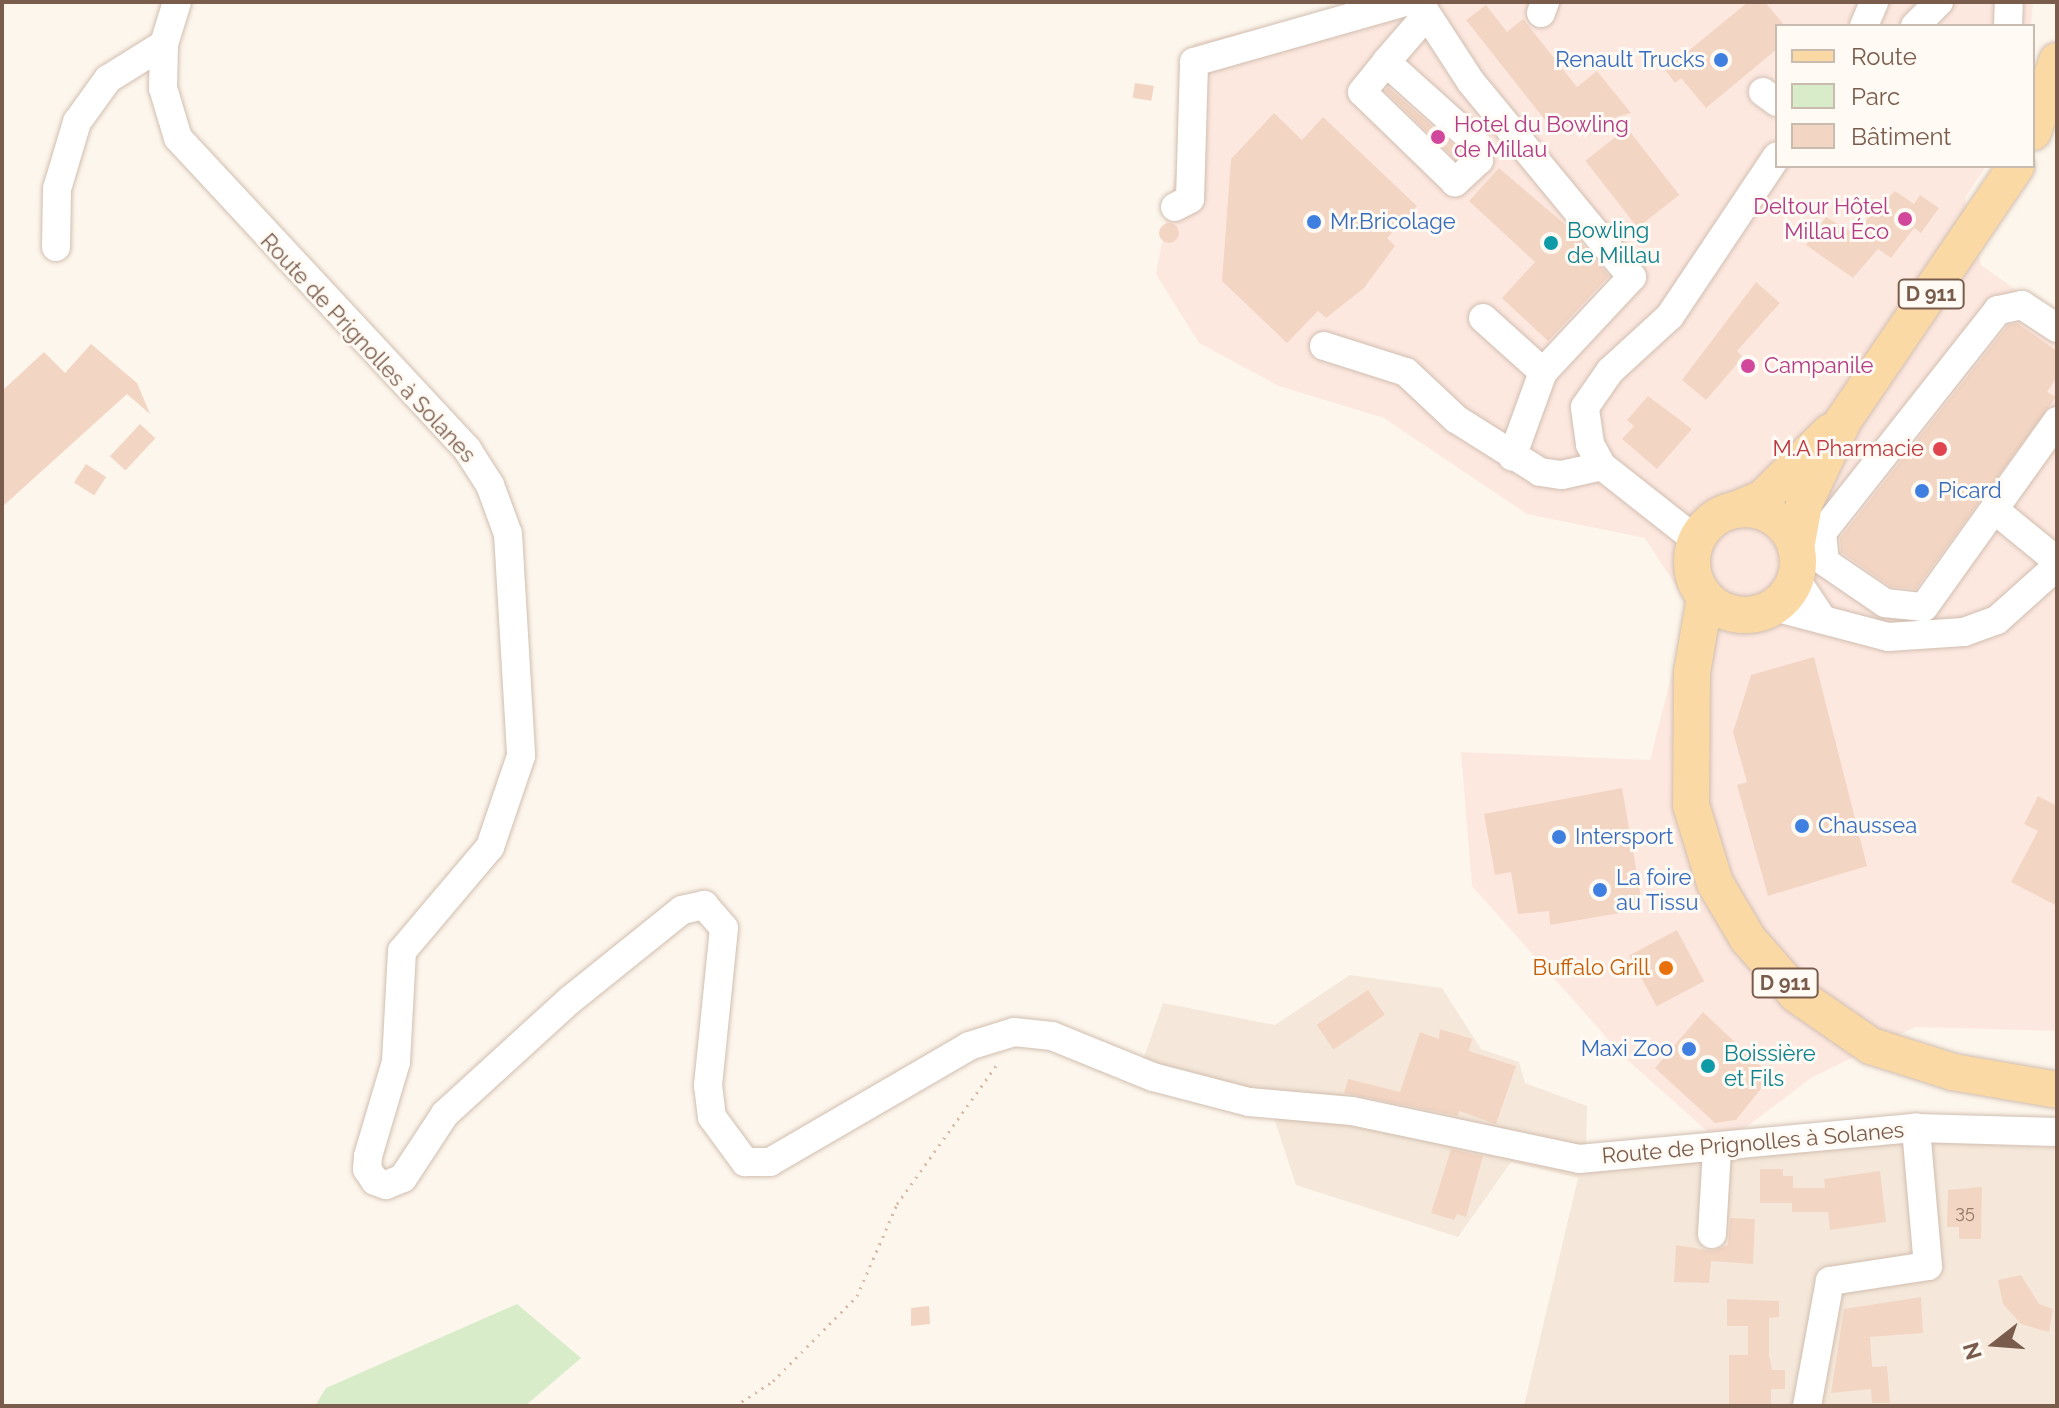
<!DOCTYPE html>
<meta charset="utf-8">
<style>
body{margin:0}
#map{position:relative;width:2059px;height:1408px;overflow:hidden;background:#fdf6ec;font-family:Raleway,sans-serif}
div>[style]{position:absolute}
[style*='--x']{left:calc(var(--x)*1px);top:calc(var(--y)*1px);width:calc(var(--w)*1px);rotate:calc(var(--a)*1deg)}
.residential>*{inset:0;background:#f5e8da}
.commercial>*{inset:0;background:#fde8e0}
.green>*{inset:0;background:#d8ecc9}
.building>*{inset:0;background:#f3d5c3;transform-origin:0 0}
.round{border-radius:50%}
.path>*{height:3px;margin-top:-1.5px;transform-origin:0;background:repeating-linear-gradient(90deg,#d9b8a5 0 2px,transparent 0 8px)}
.roads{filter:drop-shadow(0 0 2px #d1beb0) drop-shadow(0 0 2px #d1beb0)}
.minor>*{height:28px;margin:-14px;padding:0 14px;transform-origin:14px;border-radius:14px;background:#fff}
.major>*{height:36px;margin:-18px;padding:0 18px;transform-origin:18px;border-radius:18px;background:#fbd9a5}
.major>.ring{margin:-18px;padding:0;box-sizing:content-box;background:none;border:36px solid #fbd9a5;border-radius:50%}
.dots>*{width:22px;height:22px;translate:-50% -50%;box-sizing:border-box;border:4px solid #fffaf3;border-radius:50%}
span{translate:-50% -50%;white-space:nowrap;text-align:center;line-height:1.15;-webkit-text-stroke:6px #fffaf3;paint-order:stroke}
.number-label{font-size:18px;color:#987a6a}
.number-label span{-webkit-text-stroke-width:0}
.shield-label span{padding:2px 6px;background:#fffaf3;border:2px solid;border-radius:6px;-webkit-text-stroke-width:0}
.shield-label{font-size:20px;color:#7a5c4d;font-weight:700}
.shop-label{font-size:22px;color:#366cbe}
.right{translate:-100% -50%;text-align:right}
.left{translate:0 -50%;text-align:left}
.hotel-label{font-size:22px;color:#b23c85}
.culture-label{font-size:22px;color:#0d838f}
.street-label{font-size:22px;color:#7a5c4d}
.health-label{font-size:22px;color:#be3a42}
.food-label{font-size:22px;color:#c56008}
.frame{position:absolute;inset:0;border:4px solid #7a5c4d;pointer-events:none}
.legend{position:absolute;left:1775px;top:24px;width:260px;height:144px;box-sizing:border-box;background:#fffaf3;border:2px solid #cabbb1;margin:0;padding:10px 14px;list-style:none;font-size:24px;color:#7a5c4d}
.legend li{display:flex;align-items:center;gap:16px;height:40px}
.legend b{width:40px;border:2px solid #cabbb1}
.north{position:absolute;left:1955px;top:1304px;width:80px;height:80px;-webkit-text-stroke:6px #fffaf3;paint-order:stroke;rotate:253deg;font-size:22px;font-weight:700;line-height:32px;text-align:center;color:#7a5c4d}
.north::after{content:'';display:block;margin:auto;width:28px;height:36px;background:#7a5c4d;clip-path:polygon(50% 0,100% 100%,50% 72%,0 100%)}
</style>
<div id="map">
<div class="residential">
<i style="clip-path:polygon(1350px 975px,1442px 988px,1481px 1049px,1519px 1062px,1525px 1083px,1587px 1106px,1586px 1150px,1890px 1141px,2057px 1147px,2057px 1406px,1524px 1406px,1578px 1178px,1511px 1162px,1458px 1237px,1296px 1185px,1267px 1097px,1142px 1063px,1163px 1003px,1275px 1025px)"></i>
</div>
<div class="commercial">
<i style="clip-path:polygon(1366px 2px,2033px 2px,2031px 26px,1777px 26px,1777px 166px,1986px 166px,1965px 198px,1981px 265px,2057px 319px,2057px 1031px,1915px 1027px,1811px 1078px,1737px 1134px,1717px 1140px,1623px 1056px,1472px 886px,1461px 752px,1650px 760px,1689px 606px,1645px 538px,1527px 514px,1384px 418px,1279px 386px,1199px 343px,1156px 274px,1176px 169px,1179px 60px,1196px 43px)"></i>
</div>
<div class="green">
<i style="clip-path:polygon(517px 1304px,581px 1358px,525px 1406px,315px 1406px,326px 1388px)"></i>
</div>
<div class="building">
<i style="clip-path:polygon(1748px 2px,1765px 2px,1785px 26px,1777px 26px,1777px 49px,1706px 108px,1681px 78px,1675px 83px,1665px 70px)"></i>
<i style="clip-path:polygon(1486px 5px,1507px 32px,1523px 19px,1577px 87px,1597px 71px,1631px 113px,1556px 134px,1466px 20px)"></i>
<i style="left:1135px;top:83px;width:19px;height:15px;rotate:9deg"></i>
<i style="clip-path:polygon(1388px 87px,1458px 149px,1460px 155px,1455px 159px,1385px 91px)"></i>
<i style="clip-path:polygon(1274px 113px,1302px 140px,1323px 117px,1417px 206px,1387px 238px,1395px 246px,1364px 288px,1326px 318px,1318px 311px,1287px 343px,1222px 281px,1231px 159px)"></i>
<i style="left:1627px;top:128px;width:85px;height:53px;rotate:52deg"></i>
<i style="clip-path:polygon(1499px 168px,1568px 227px,1609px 276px,1548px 341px,1502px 298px,1535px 262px,1469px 201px)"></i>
<i style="clip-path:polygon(1895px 191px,1914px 204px,1920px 195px,1939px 208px,1921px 233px,1914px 228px,1891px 258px,1878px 249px,1853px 278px,1806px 245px,1826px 217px,1853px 233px)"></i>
<i class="round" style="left:1159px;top:223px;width:20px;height:20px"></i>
<i style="clip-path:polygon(1756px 282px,1780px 303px,1737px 351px,1743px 357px,1706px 400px,1682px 380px)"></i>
<i style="clip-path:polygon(2017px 323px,2057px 351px,2057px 377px,2047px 392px,2056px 397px,1916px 589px,1891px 587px,1841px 552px,1840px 538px,2008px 325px)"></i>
<i style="clip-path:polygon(91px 344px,137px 383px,150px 414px,127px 394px,2px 507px,2px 391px,44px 352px,65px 373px)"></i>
<i style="clip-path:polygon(1648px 396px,1692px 429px,1657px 469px,1622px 439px,1634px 426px,1627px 420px)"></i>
<i style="left:140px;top:424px;width:21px;height:44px;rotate:43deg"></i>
<i style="left:86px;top:464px;width:24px;height:22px;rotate:33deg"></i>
<i style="clip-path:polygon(1814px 657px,1867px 866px,1768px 896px,1737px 785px,1747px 782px,1733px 732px,1751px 675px)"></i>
<i style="clip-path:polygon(1622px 788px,1643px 909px,1550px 925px,1549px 911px,1518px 914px,1511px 872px,1495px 875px,1484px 814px)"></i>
<i style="clip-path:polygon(2038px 796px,2057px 806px,2057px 906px,2011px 882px,2038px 831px,2024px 824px)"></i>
<i style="left:1677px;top:930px;width:58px;height:54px;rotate:62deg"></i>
<i style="left:1368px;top:990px;width:30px;height:62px;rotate:56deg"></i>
<i style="clip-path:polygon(1703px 1012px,1771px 1076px,1736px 1120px,1715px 1123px,1655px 1068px)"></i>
<i style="clip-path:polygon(1440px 1029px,1472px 1039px,1469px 1051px,1516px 1066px,1496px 1124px,1459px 1111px,1458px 1116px,1344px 1093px,1348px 1079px,1400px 1092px,1420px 1032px,1439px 1039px)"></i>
<i style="clip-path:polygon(1451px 1149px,1483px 1156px,1466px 1217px,1457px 1214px,1454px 1220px,1431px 1213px)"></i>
<i style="clip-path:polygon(1760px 1169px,1783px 1169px,1783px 1176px,1793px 1176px,1793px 1188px,1825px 1188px,1824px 1179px,1880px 1171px,1886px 1222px,1830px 1230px,1828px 1212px,1792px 1212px,1792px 1203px,1760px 1203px)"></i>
<i style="clip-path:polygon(1982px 1187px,1981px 1239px,1959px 1239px,1959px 1227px,1947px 1227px,1948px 1190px)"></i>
<i style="clip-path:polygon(1730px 1218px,1755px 1219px,1753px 1264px,1711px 1261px,1709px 1283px,1674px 1282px,1676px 1245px,1712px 1251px,1728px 1245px)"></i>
<i style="clip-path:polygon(2021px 1275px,2039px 1304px,2053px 1309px,2049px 1332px,2021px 1324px,2003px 1304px,1998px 1280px)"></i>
<i style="clip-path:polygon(1921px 1297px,1923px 1333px,1870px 1337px,1872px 1367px,1887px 1366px,1890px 1403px,1872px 1403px,1871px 1389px,1831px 1393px,1844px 1309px)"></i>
<i style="clip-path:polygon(1727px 1299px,1779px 1301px,1779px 1317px,1769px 1318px,1769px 1355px,1772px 1370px,1785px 1370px,1785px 1389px,1771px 1389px,1771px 1406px,1729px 1406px,1729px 1355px,1748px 1355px,1748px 1326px,1727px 1326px)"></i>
<i style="clip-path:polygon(929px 1306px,930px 1324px,911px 1326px,911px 1308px)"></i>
</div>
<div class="path">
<i style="--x:735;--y:1406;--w:45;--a:-33.3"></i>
<i style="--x:773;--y:1381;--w:120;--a:-45.3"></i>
<i style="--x:857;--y:1296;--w:100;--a:-66.5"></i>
<i style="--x:897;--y:1204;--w:173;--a:-54.4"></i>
</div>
<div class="roads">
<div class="minor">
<i style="--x:177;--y:2;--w:44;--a:107.2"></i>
<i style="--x:164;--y:44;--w:44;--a:91.3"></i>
<i style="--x:163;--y:88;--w:52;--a:73.3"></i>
<i style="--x:178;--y:138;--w:425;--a:47.1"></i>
<i style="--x:467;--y:449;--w:43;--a:57.4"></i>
<i style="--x:490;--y:485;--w:52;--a:69.8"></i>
<i style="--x:508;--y:534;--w:222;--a:86.6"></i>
<i style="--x:521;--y:756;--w:96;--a:108.8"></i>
<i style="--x:490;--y:847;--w:136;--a:130.2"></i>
<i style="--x:402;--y:951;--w:111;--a:93.1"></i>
<i style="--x:396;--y:1062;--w:98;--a:106.6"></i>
<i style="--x:368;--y:1156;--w:13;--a:94"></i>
<i style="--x:367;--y:1169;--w:14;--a:56"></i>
<i style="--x:375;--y:1181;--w:12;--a:20"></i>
<i style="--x:386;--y:1185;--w:18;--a:-22"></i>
<i style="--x:403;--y:1178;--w:77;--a:-56.7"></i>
<i style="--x:445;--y:1114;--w:169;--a:-42.4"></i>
<i style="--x:570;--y:1000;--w:144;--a:-38.8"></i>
<i style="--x:682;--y:910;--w:23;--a:-13"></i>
<i style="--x:704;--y:905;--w:30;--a:49"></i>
<i style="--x:724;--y:928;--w:158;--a:95.8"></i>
<i style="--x:708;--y:1085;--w:32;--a:83"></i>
<i style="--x:712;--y:1117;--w:56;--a:53.7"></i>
<i style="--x:745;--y:1162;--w:25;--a:0"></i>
<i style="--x:770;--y:1162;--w:230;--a:-30.2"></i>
<i style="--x:969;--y:1046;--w:47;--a:-17.3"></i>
<i style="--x:1014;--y:1032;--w:38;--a:6"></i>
<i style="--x:1052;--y:1036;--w:109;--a:22.1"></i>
<i style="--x:1153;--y:1077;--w:99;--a:14.6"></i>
<i style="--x:1249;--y:1102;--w:103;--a:5"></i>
<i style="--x:1352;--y:1111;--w:232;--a:11.9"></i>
<i style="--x:1579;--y:1159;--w:338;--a:-5.3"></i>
<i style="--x:1916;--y:1128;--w:141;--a:1.6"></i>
<i style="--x:1419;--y:2;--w:95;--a:57"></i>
<i style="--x:1471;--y:82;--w:253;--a:50.5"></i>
<i style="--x:1632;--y:277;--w:130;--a:133.1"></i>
<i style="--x:1543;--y:372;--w:90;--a:110"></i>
<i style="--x:1541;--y:13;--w:12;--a:-70"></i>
<i style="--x:1864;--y:26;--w:26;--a:-67"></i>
<i style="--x:1915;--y:26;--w:34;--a:-45"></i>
<i style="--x:2008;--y:26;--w:24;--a:-88"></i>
<i style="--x:1386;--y:62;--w:117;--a:41.9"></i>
<i style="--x:1473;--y:140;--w:21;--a:73"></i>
<i style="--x:1479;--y:160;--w:33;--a:137"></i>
<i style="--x:1455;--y:182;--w:129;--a:-135.9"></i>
<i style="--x:1362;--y:92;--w:38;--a:-51"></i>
<i style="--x:1386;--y:62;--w:60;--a:-49.1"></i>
<i style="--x:1763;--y:92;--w:17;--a:36"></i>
<i style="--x:1175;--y:207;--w:17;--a:-28"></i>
<i style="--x:1190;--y:199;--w:137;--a:-88.3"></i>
<i style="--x:1194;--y:62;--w:219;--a:-15.9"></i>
<i style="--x:56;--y:247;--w:58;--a:-89"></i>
<i style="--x:57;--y:189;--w:70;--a:-73.4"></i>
<i style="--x:77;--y:122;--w:53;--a:-54.2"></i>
<i style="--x:108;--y:79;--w:66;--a:-32"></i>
<i style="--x:1483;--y:318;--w:81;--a:42"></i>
<i style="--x:2057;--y:328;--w:42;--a:-146.7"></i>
<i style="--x:2022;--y:305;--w:25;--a:168"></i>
<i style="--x:1998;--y:310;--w:284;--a:128.3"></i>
<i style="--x:1822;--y:533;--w:29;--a:84"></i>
<i style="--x:1825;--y:562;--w:73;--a:34.3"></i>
<i style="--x:1885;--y:603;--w:39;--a:6"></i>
<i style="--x:1924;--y:607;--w:229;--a:-54.4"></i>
<i style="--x:1324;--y:346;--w:86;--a:17.6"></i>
<i style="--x:1406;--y:372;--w:69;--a:43.2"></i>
<i style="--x:1456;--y:419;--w:99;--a:32.2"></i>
<i style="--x:1540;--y:472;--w:22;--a:8"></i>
<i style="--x:1562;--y:475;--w:41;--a:-12.7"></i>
<i style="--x:1996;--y:511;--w:79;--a:39.3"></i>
<i style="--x:1696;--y:540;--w:120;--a:-141.8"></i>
<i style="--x:1602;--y:466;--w:25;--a:-119"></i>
<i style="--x:1590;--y:444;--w:37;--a:-98"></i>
<i style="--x:1585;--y:407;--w:44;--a:-55.2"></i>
<i style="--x:1610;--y:371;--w:81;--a:-42.5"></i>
<i style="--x:1670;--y:316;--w:192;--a:-56.2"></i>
<i style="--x:1795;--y:578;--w:50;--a:56.3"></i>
<i style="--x:1774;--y:607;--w:118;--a:14.7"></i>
<i style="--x:1888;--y:637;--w:76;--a:-3.8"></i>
<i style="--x:1964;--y:632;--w:35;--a:-20"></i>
<i style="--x:1997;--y:620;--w:81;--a:-42"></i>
<i style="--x:1712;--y:1234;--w:83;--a:-86.6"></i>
<i style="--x:1807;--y:1406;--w:127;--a:-79.6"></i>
<i style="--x:1830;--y:1281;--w:99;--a:-8.7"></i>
<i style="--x:1928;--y:1266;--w:139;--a:-95"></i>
</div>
<div class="major">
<i style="--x:2033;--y:132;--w:75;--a:-71.3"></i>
<i class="ring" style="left:1692px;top:509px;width:70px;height:70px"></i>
<i style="--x:1735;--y:510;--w:30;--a:-23"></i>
<i style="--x:1763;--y:498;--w:94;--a:-44.6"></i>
<i style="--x:1796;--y:548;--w:45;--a:-79.7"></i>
<i style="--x:1804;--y:504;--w:92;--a:-64.8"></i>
<i style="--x:1843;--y:421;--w:308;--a:-55.8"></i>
<i style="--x:1705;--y:597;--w:76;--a:99.8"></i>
<i style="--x:1692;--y:672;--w:133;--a:90.4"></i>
<i style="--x:1691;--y:805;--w:82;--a:72.9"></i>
<i style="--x:1715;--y:883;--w:65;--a:59.5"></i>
<i style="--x:1748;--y:939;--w:74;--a:48.8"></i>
<i style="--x:1797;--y:995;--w:90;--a:34.6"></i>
<i style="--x:1871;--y:1046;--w:86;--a:17.6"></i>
<i style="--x:1953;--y:1072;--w:106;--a:9.8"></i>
</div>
</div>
<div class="dots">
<i style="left:1721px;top:60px;background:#3f7fe0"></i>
<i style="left:1438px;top:137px;background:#d1479c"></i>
<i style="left:1905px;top:219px;background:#d1479c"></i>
<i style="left:1314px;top:222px;background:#3f7fe0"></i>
<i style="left:1551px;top:243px;background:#0f9aa8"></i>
<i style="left:1748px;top:366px;background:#d1479c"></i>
<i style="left:1940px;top:449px;background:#e0444e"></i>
<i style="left:1922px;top:491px;background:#3f7fe0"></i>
<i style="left:1802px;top:826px;background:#3f7fe0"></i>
<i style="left:1559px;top:837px;background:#3f7fe0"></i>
<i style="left:1600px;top:890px;background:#3f7fe0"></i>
<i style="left:1666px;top:968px;background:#e8710a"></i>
<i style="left:1689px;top:1049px;background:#3f7fe0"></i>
<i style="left:1708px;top:1066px;background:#0f9aa8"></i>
</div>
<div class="number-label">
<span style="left:1965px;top:1212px">35</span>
</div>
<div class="shield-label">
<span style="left:1931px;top:294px">D 911</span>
<span style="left:1785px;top:983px">D 911</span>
</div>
<div class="shop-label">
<span class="right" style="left:1705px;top:60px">Renault Trucks</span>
<span class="left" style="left:1330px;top:222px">Mr.Bricolage</span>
<span class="left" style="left:1938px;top:491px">Picard</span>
<span class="left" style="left:1818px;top:826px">Chaussea</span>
<span class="left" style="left:1575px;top:837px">Intersport</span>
<span class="left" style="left:1616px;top:890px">La foire<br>au Tissu</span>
<span class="right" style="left:1673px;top:1049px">Maxi Zoo</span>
</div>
<div class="hotel-label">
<span class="left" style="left:1454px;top:137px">Hotel du Bowling<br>de Millau</span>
<span class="right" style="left:1889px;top:219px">Deltour Hôtel<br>Millau Éco</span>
<span class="left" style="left:1764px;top:366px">Campanile</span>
</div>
<div class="culture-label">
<span class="left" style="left:1567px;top:243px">Bowling<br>de Millau</span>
<span class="left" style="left:1724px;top:1066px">Boissière<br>et Fils</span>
</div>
<div class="street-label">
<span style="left:368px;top:348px;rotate:47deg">Route de Prignolles à Solanes</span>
<span style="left:1753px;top:1143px;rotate:-5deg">Route de Prignolles à Solanes</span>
</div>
<div class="health-label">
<span class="right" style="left:1924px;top:449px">M.A Pharmacie</span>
</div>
<div class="food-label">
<span class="right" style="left:1650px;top:968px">Buffalo Grill</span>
</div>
<div class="frame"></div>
<ul class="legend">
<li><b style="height:10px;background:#fbd9a5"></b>Route</li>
<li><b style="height:22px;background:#d8ecc9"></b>Parc</li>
<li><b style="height:22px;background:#f3d5c3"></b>Bâtiment</li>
</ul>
<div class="north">N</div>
</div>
